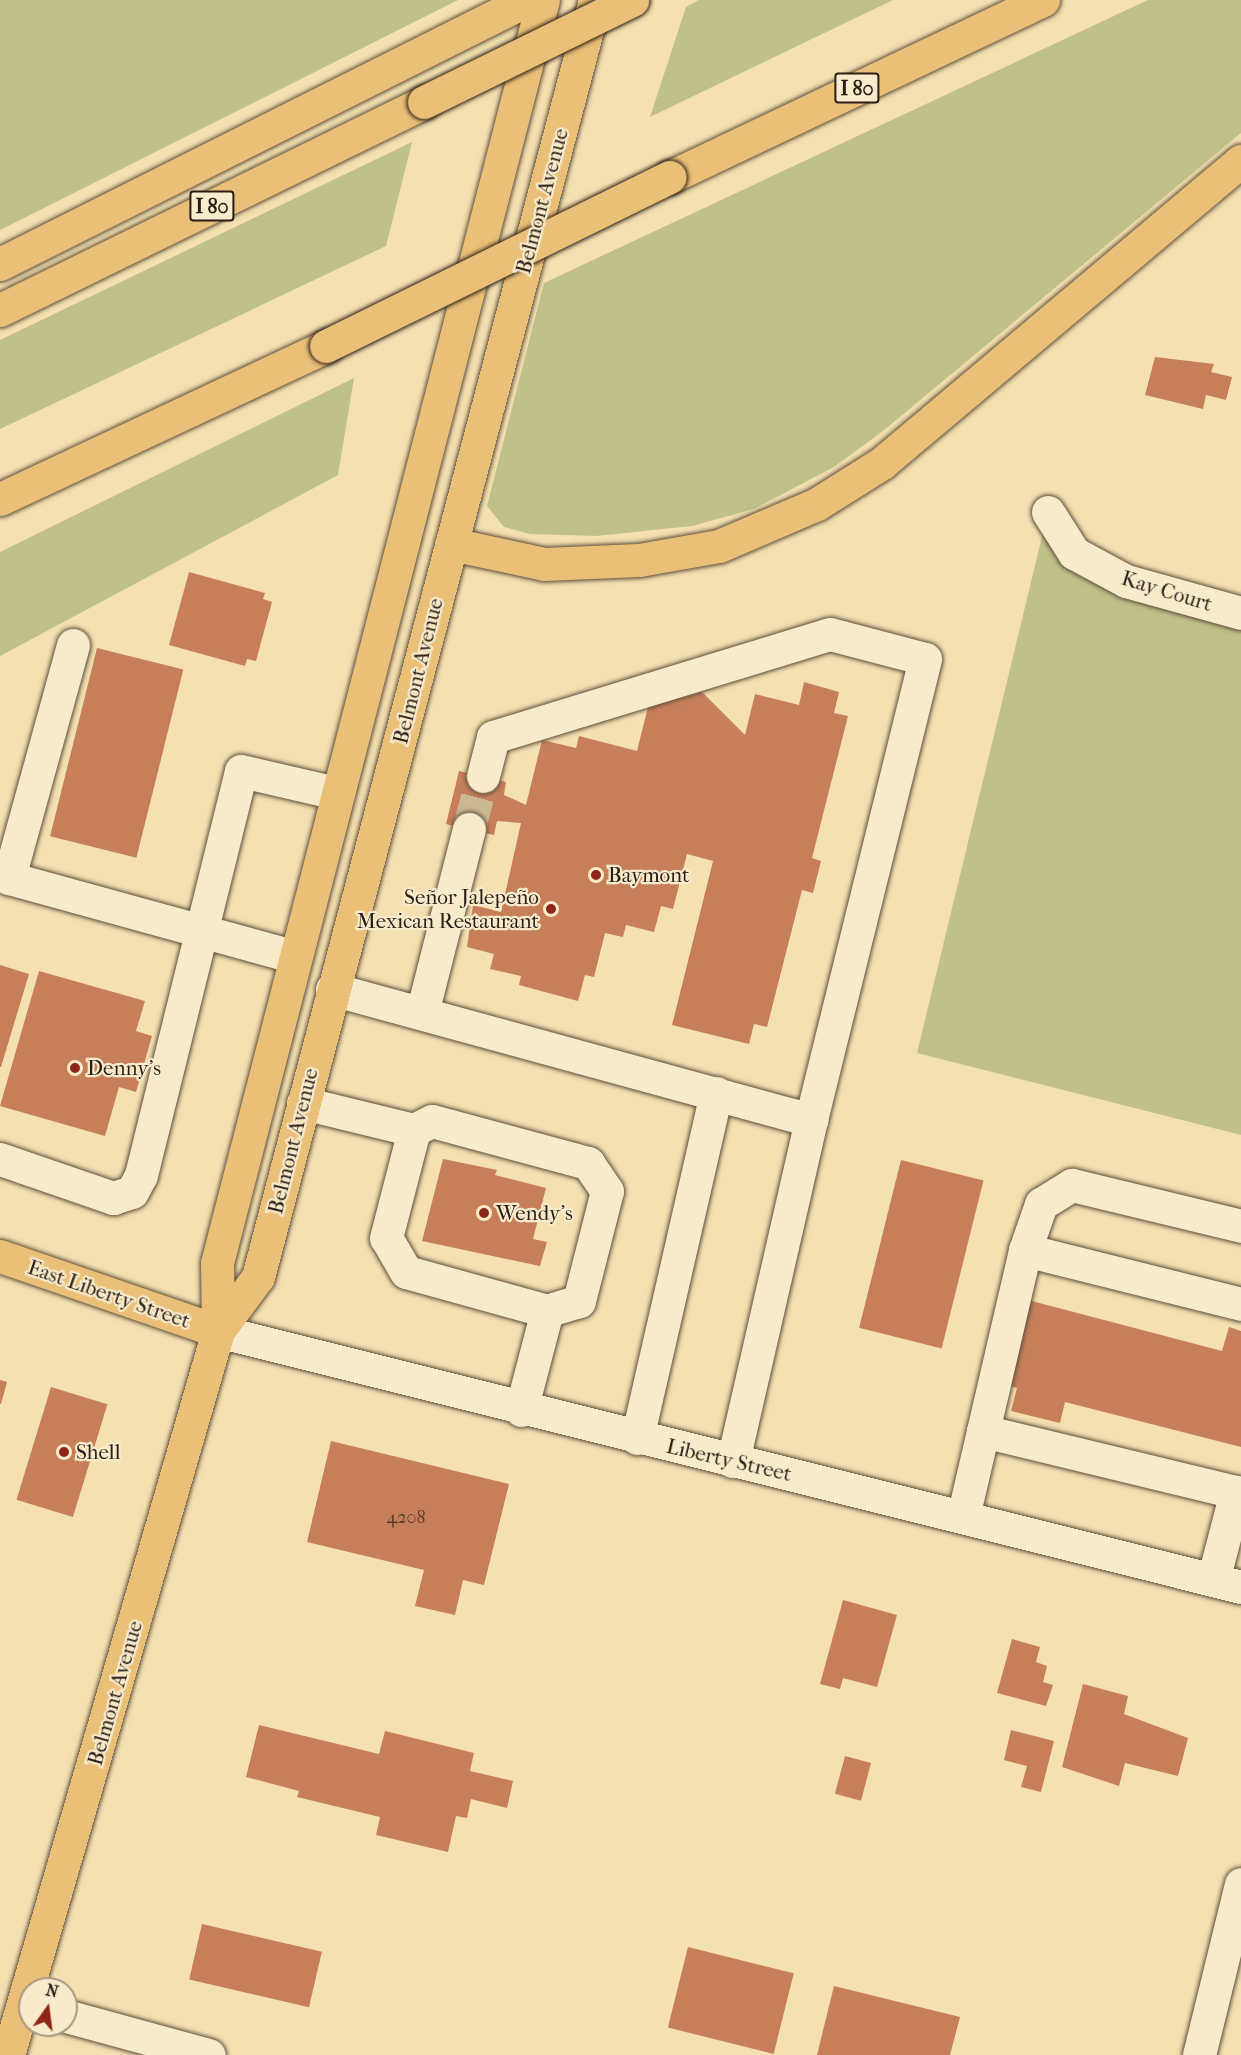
<!DOCTYPE html>
<meta charset="utf-8">
<style>
body{margin:0}
#map{position:relative;width:1241px;height:2055px;overflow:hidden;background:#f4e0b0;font-family:"IM FELL French Canon",serif}
div>[style]{position:absolute}
[style*='--x']{left:calc(var(--x)*1px);top:calc(var(--y)*1px);width:calc(var(--w)*1px);rotate:calc(var(--a)*1deg)}
.green>*{inset:0;background:#c0c188}
.building>*{inset:0;background:#c77f5a;transform-origin:0 0}
.minor-tunnel>*{height:33px;margin-top:-16.5px;transform-origin:0;background:repeating-linear-gradient(90deg,#ccb991 0 33px,transparent 0 49px)}
.roads{filter:drop-shadow(0 0 2px #5d4e3c) drop-shadow(0 0 2px #5d4e3c)}
.minor>*{height:33px;margin:-16.5px;padding:0 16.5px;transform-origin:16.5px;border-radius:16.5px;background:#f8ebcc}
.major>*{height:33px;margin:-16.5px;padding:0 16.5px;transform-origin:16.5px;border-radius:16.5px;background:#eac078}
.highway>*{height:33px;margin:-16.5px;padding:0 16.5px;transform-origin:16.5px;border-radius:16.5px;background:#eac078}
.bridges{filter:drop-shadow(0 0 2px #2b1d15) drop-shadow(0 0 2px #2b1d15)}
.highway-bridge>*{height:33px;margin:-16.5px;padding:0 16.5px;transform-origin:16.5px;border-radius:16.5px;background:#eac078}
.dots>*{width:16px;height:16px;translate:-50% -50%;box-sizing:border-box;border:3px solid #f8ebcc;border-radius:50%}
span{translate:-50% -50%;white-space:nowrap;text-align:center;line-height:1.15;-webkit-text-stroke:4.5px #f8ebcc;paint-order:stroke}
.number-label{font-size:18px;color:#523626}
.number-label span{-webkit-text-stroke-width:0}
.shield-label span{padding:2px 4px;background:#f8ebcc;border:2px solid;border-radius:4px;-webkit-text-stroke-width:0}
.shield-label{font-size:20px;color:#2b1d15;font-weight:700}
.street-label{font-size:21px;color:#2b1d15}
.poi-label{font-size:21px;color:#2b1d15}
.left{translate:0 -50%;text-align:left}
.right{translate:-100% -50%;text-align:right}
.north{position:absolute;left:18px;top:1977px;width:60px;height:60px;box-sizing:border-box;background:#f8ebcc;border:2px solid #a69983;border-radius:50%;rotate:14deg;font-size:16px;font-weight:700;line-height:24px;text-align:center;color:#2b1d15}
.north::after{content:'';display:block;margin:auto;width:21px;height:27px;background:#8f2418;clip-path:polygon(50% 0,100% 100%,50% 72%,0 100%)}
</style>
<div id="map">
<div class="green">
<i style="clip-path:polygon(0 0,458px 0,0 230px)"></i>
<i style="clip-path:polygon(699px 0,893px 0,650px 117px,686px 7px)"></i>
<i style="clip-path:polygon(1148px 0,1241px 0,1241px 133px,883px 431px,834px 467px,754px 509px,692px 526px,596px 536px,530px 534px,504px 527px,487px 506px,544px 283px)"></i>
<i style="clip-path:polygon(412px 142px,386px 246px,0 429px,0 340px)"></i>
<i style="clip-path:polygon(354px 378px,338px 475px,0 656px,0 552px)"></i>
<i style="clip-path:polygon(1048px 512px,1074px 553px,1241px 613px,1241px 1135px,917px 1053px)"></i>
</div>
<div class="building">
<i style="clip-path:polygon(1155px 357px,1214px 364px,1211px 372px,1232px 377px,1226px 400px,1206px 395px,1203px 409px,1145px 395px)"></i>
<i style="clip-path:polygon(189px 572px,265px 593px,263px 599px,272px 602px,256px 661px,247px 659px,245px 666px,169px 645px)"></i>
<i style="left:97px;top:648px;width:89px;height:194px;rotate:14deg"></i>
<i style="clip-path:polygon(804px 682px,839px 692px,834px 713px,848px 716px,812px 858px,821px 861px,813px 893px,802px 890px,767px 1027px,754px 1024px,749px 1044px,672px 1025px,713px 861px,687px 854px,673px 909px,661px 906px,654px 932px,626px 925px,623px 937px,605px 933px,594px 977px,585px 975px,578px 1001px,519px 985px,521px 976px,490px 969px,494px 954px,467px 947px,473px 905px,501px 912px,521px 823px,497px 821px,494px 835px,446px 824px,459px 771px,506px 782px,504px 795px,526px 805px,542px 740px,576px 748px,579px 736px,637px 751px,648px 707px,702px 692px,745px 735px,755px 694px,799px 705px)"></i>
<i style="clip-path:polygon(0 965px,29px 974px,1px 1067px,0 1067px)"></i>
<i style="clip-path:polygon(39px 971px,145px 1001px,136px 1031px,152px 1036px,136px 1092px,119px 1087px,105px 1136px,0 1106px)"></i>
<i style="clip-path:polygon(443px 1159px,497px 1170px,495px 1175px,546px 1188px,533px 1239px,547px 1242px,540px 1266px,422px 1241px)"></i>
<i style="left:901px;top:1160px;width:85px;height:173px;rotate:14deg"></i>
<i style="clip-path:polygon(1028px 1300px,1222px 1351px,1229px 1327px,1241px 1331px,1241px 1447px,1065px 1402px,1060px 1423px,1011px 1411px,1017px 1388px,1006px 1385px)"></i>
<i style="clip-path:polygon(0 1380px,7px 1382px,1px 1404px,0 1404px)"></i>
<i style="left:51px;top:1387px;width:59px;height:118px;rotate:17deg"></i>
<i style="clip-path:polygon(331px 1441px,509px 1484px,484px 1585px,463px 1580px,455px 1615px,415px 1606px,424px 1570px,307px 1542px)"></i>
<i style="clip-path:polygon(843px 1600px,897px 1615px,877px 1687px,843px 1678px,840px 1689px,820px 1684px)"></i>
<i style="clip-path:polygon(1012px 1639px,1040px 1647px,1036px 1662px,1047px 1666px,1043px 1682px,1053px 1685px,1046px 1706px,997px 1693px)"></i>
<i style="clip-path:polygon(1083px 1684px,1128px 1696px,1124px 1714px,1188px 1738px,1178px 1776px,1125px 1763px,1119px 1786px,1062px 1767px)"></i>
<i style="clip-path:polygon(259px 1725px,379px 1754px,385px 1731px,474px 1753px,470px 1771px,513px 1781px,507px 1808px,471px 1799px,467px 1818px,456px 1816px,448px 1852px,376px 1835px,380px 1817px,297px 1797px,299px 1791px,246px 1777px)"></i>
<i style="clip-path:polygon(1011px 1730px,1054px 1741px,1041px 1792px,1021px 1787px,1027px 1766px,1004px 1760px)"></i>
<i style="left:845px;top:1756px;width:27px;height:39px;rotate:15deg"></i>
<i style="left:202px;top:1924px;width:123px;height:57px;rotate:13deg"></i>
<i style="left:688px;top:1947px;width:109px;height:83px;rotate:14deg"></i>
<i style="clip-path:polygon(834px 1986px,960px 2017px,950px 2055px,817px 2055px)"></i>
</div>
<div class="minor-tunnel">
<i style="--x:469;--y:829;--w:55;--a:-75.2"></i>
</div>
<div class="roads">
<div class="minor">
<i style="--x:1048;--y:512;--w:49;--a:57.6"></i>
<i style="--x:1074;--y:553;--w:59;--a:28.3"></i>
<i style="--x:1126;--y:581;--w:119;--a:15.5"></i>
<i style="--x:73;--y:645;--w:242;--a:105.4"></i>
<i style="--x:9;--y:878;--w:297;--a:15.4"></i>
<i style="--x:483;--y:776;--w:40;--a:-75.6"></i>
<i style="--x:493;--y:737;--w:352;--a:-17"></i>
<i style="--x:830;--y:634;--w:98;--a:14.7"></i>
<i style="--x:925;--y:659;--w:475;--a:103.9"></i>
<i style="--x:332;--y:989;--w:497;--a:15.3"></i>
<i style="--x:811;--y:1120;--w:350;--a:102.9"></i>
<i style="--x:422;--y:1013;--w:190;--a:-75.7"></i>
<i style="--x:303;--y:1103;--w:114;--a:13.7"></i>
<i style="--x:414;--y:1130;--w:20;--a:-27"></i>
<i style="--x:432;--y:1121;--w:162;--a:15.1"></i>
<i style="--x:588;--y:1163;--w:34;--a:56"></i>
<i style="--x:607;--y:1191;--w:114;--a:104.3"></i>
<i style="--x:579;--y:1301;--w:34;--a:163"></i>
<i style="--x:547;--y:1311;--w:146;--a:-164.5"></i>
<i style="--x:406;--y:1272;--w:39;--a:-120"></i>
<i style="--x:386;--y:1238;--w:112;--a:-75.5"></i>
<i style="--x:0;--y:1159;--w:120;--a:19"></i>
<i style="--x:113;--y:1198;--w:20;--a:-18"></i>
<i style="--x:132;--y:1192;--w:19;--a:-62"></i>
<i style="--x:141;--y:1175;--w:416;--a:-76.1"></i>
<i style="--x:241;--y:771;--w:98;--a:13"></i>
<i style="--x:1025;--y:1250;--w:223;--a:14"></i>
<i style="--x:218;--y:1331;--w:1055;--a:14.05"></i>
<i style="--x:521;--y:1410;--w:102;--a:-75.3"></i>
<i style="--x:983;--y:1431;--w:186;--a:-76.9"></i>
<i style="--x:1025;--y:1250;--w:49;--a:-70.8"></i>
<i style="--x:1041;--y:1204;--w:36;--a:-32"></i>
<i style="--x:1072;--y:1185;--w:174;--a:13.6"></i>
<i style="--x:637;--y:1438;--w:354;--a:-77.1"></i>
<i style="--x:963;--y:1517;--w:88;--a:-76.9"></i>
<i style="--x:983;--y:1431;--w:260;--a:13.6"></i>
<i style="--x:1236;--y:1492;--w:91;--a:104.6"></i>
<i style="--x:66;--y:2016;--w:148;--a:15.3"></i>
<i style="--x:1199;--y:2055;--w:176;--a:-76.2"></i>
</div>
<div class="major">
<i style="--x:0;--y:1256;--w:231;--a:19"></i>
<i style="--x:218;--y:1331;--w:67;--a:-53.5"></i>
<i style="--x:258;--y:1277;--w:1321;--a:-75.22"></i>
<i style="--x:8;--y:2055;--w:754;--a:-73.82"></i>
<i style="--x:218;--y:1331;--w:68;--a:-90.8"></i>
<i style="--x:217;--y:1263;--w:1304;--a:-75.53"></i>
</div>
<div class="highway">
<i style="--x:670;--y:177;--w:413;--a:-25.4"></i>
<i style="--x:0;--y:264;--w:589;--a:-26.61"></i>
<i style="--x:0;--y:310;--w:472;--a:-26.1"></i>
<i style="--x:0;--y:499;--w:360;--a:-25.1"></i>
<i style="--x:451;--y:544;--w:95;--a:12.1"></i>
<i style="--x:544;--y:564;--w:95;--a:-2.4"></i>
<i style="--x:639;--y:560;--w:81;--a:-9.9"></i>
<i style="--x:719;--y:546;--w:107;--a:-23.2"></i>
<i style="--x:817;--y:504;--w:77;--a:-32.2"></i>
<i style="--x:882;--y:463;--w:469;--a:-40.1"></i>
</div>
</div>
<div class="bridges">
<div class="highway-bridge">
<i style="--x:424;--y:102;--w:232;--a:-26.1"></i>
<i style="--x:326;--y:346;--w:383;--a:-26.2"></i>
</div>
</div>
<div class="dots">
<i style="left:596px;top:875px;background:#8f2418"></i>
<i style="left:551px;top:909px;background:#8f2418"></i>
<i style="left:75px;top:1068px;background:#8f2418"></i>
<i style="left:484px;top:1213px;background:#8f2418"></i>
<i style="left:64px;top:1452px;background:#8f2418"></i>
</div>
<div class="number-label">
<span style="left:406px;top:1518px">4208</span>
</div>
<div class="shield-label">
<span style="left:857px;top:88px">I 80</span>
<span style="left:212px;top:206px">I 80</span>
</div>
<div class="street-label">
<span style="left:542px;top:201px;rotate:-75deg">Belmont Avenue</span>
<span style="left:1167px;top:591px;rotate:17deg">Kay Court</span>
<span style="left:418px;top:671px;rotate:-76deg">Belmont Avenue</span>
<span style="left:293px;top:1141px;rotate:-76deg">Belmont Avenue</span>
<span style="left:109px;top:1294px;rotate:19deg">East Liberty Street</span>
<span style="left:729px;top:1460px;rotate:13deg">Liberty Street</span>
<span style="left:115px;top:1693px;rotate:-74deg">Belmont Avenue</span>
</div>
<div class="poi-label">
<span class="left" style="left:608px;top:875px">Baymont</span>
<span class="right" style="left:539px;top:909px">Señor Jalepeño<br>Mexican Restaurant</span>
<span class="left" style="left:87px;top:1068px">Denny's</span>
<span class="left" style="left:496px;top:1213px">Wendy's</span>
<span class="left" style="left:76px;top:1452px">Shell</span>
</div>
<div class="north">N</div>
</div>
